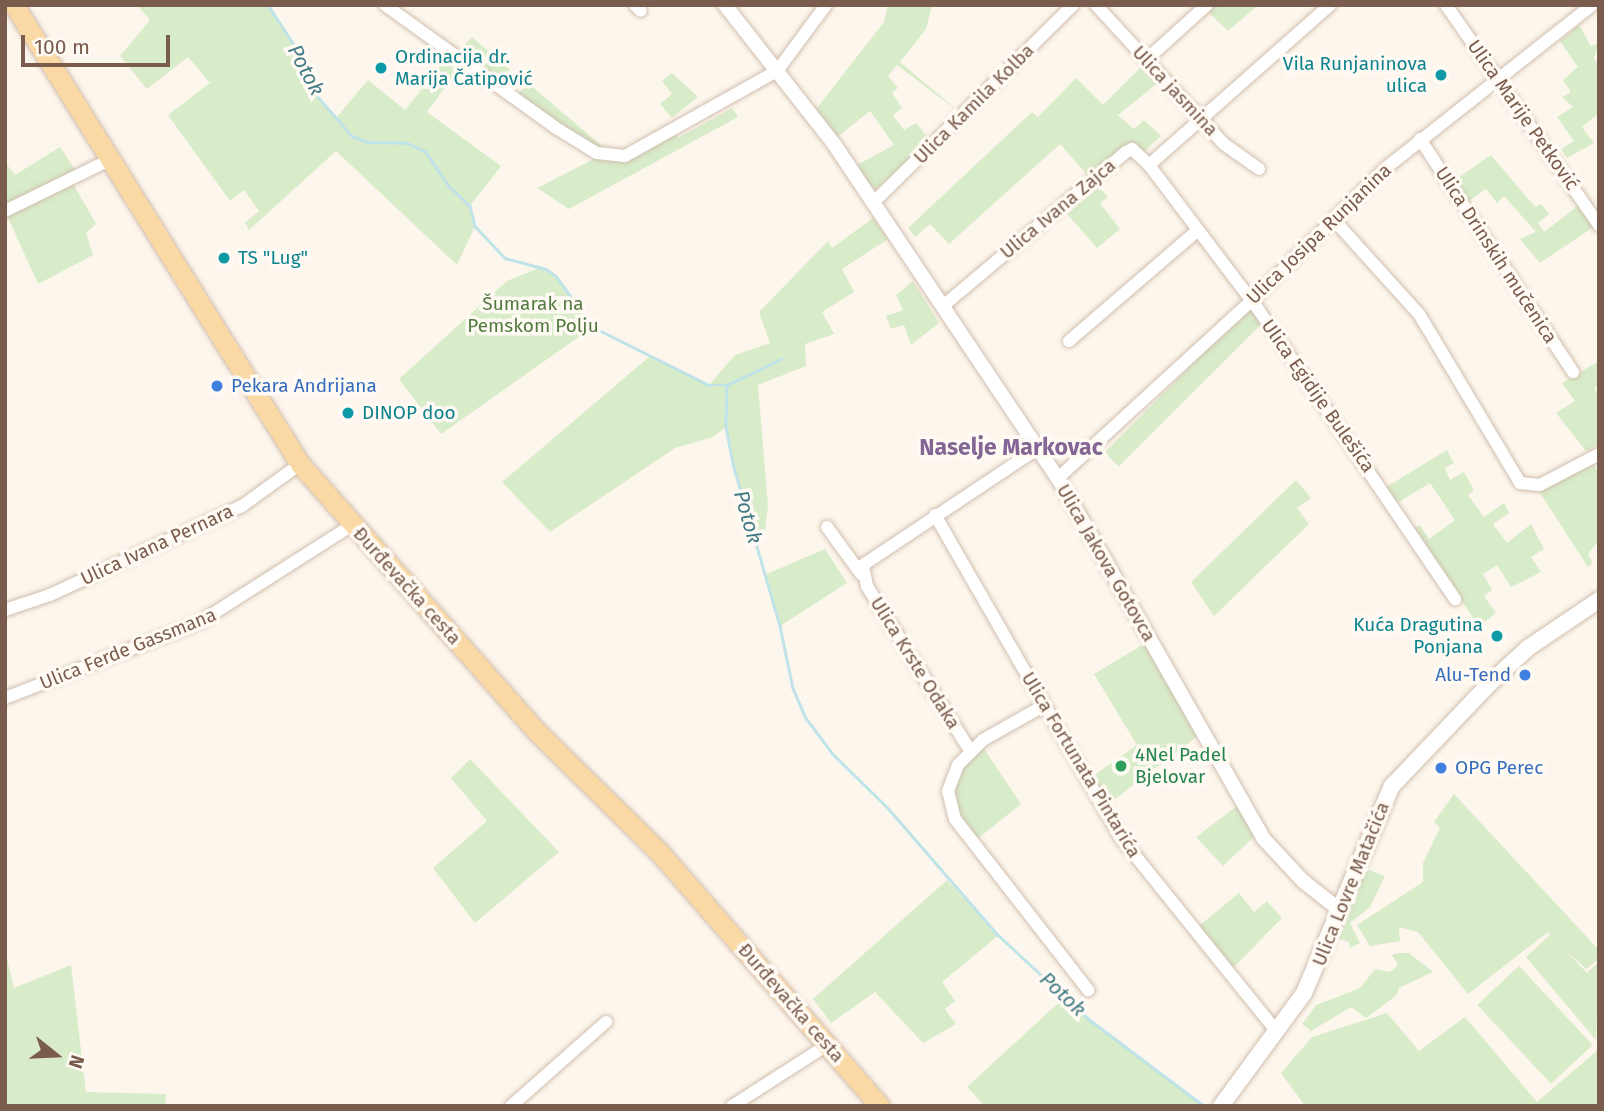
<!DOCTYPE html>
<meta charset="utf-8">
<style>
body{margin:0}
#map{position:relative;width:1604px;height:1111px;overflow:hidden;background:#fdf6ec;font-family:"Fira Sans",sans-serif}
div>[style]{position:absolute}
[style*='--x']{left:calc(var(--x)*1px);top:calc(var(--y)*1px);width:calc(var(--w)*1px);rotate:calc(var(--a)*1deg)}
.green>*{inset:0;background:#d8ecc9;transform-origin:0 0}
.stream>*{height:2.5px;margin:-1.25px;padding:0 1.25px;transform-origin:1.25px;border-radius:1.25px;background:#bfe3e8}
.roads{filter:drop-shadow(0 0 2px #d1beb0) drop-shadow(0 0 2px #d1beb0)}
.minor>*{height:12px;margin:-6px;padding:0 6px;transform-origin:6px;border-radius:6px;background:#fff}
.tertiary>*{height:14px;margin:-7px;padding:0 7px;transform-origin:7px;border-radius:7px;background:#fff}
.secondary>*{height:16px;margin:-8px;padding:0 8px;transform-origin:8px;border-radius:8px;background:#fff}
.primary>*{height:19px;margin:-9.5px;padding:0 9.5px;transform-origin:9.5px;border-radius:9.5px;background:#fbd9a5}
.dots>*{width:19px;height:19px;translate:-50% -50%;box-sizing:border-box;border:4px solid #fffaf3;border-radius:50%}
span{translate:-50% -50%;white-space:nowrap;text-align:center;line-height:1.15;-webkit-text-stroke:7px #fffaf3;paint-order:stroke}
.culture-label{font-size:19px;color:#0d838f}
.left{translate:0 -50%;text-align:left}
.right{translate:-100% -50%;text-align:right}
.street-label{font-size:19px;color:#7a5c4d}
.park-label{font-size:19px;color:#537a41}
.shop-label{font-size:19px;color:#366cbe}
.leisure-label{font-size:19px;color:#27864d}
.water-label{font-size:21px;color:#437c86;font-style:italic}
.quarter-label{font-size:23px;color:#846695;font-weight:700}
.frame{position:absolute;inset:0;border:7px solid #7a5c4d;pointer-events:none}
.north{position:absolute;left:21px;top:1020px;width:70px;height:70px;-webkit-text-stroke:5px #fffaf3;paint-order:stroke;rotate:108deg;font-size:19px;font-weight:700;line-height:28px;text-align:center;color:#7a5c4d}
.north::after{content:'';display:block;margin:auto;width:24px;height:32px;background:#7a5c4d;clip-path:polygon(50% 0,100% 100%,50% 72%,0 100%)}
.scale{position:absolute;left:21px;top:35px;width:149px;height:32px;box-sizing:border-box;border:4px solid #7a5c4d;border-top:0;padding-left:9px;font-size:21px;line-height:24px;white-space:nowrap;color:#7a5c4d;-webkit-text-stroke:5px #fffaf3;paint-order:stroke}
</style>
<div id="map">
<div class="green">
<i style="clip-path:polygon(137px 5px,268px 5px,295px 46px,319px 98px,336px 118px,368px 80px,405px 110px,449px 55px,462px 64px,427px 112px,501px 166px,470px 206px,475px 226px,457px 265px,336px 151px,249px 230px,245px 223px,259px 211px,244px 190px,230px 201px,168px 115px,210px 83px,188px 57px,147px 89px,120px 56px,150px 20px)"></i>
<i style="clip-path:polygon(888px 5px,932px 5px,926px 29px,900px 62px,963px 115px,897px 65px,888px 76px,898px 88px,892px 93px,902px 108px,893px 115px,904px 130px,916px 123px,930px 140px,875px 190px,855px 166px,894px 145px,870px 111px,837px 137px,816px 109px,884px 22px)"></i>
<i style="clip-path:polygon(1207px 5px,1258px 5px,1228px 31px,1204px 8px)"></i>
<i style="clip-path:polygon(1579px 25px,1591px 46px,1599px 43px,1594px 58px,1599px 66px,1599px 113px,1582px 127px,1594px 143px,1567px 158px,1561px 149px,1574px 141px,1557px 117px,1573px 107px,1562px 97px,1571px 92px,1563px 80px,1578px 67px,1560px 41px)"></i>
<i style="left:472px;top:37px;width:23px;height:21px;rotate:41deg"></i>
<i style="clip-path:polygon(493px 55px,510px 70px,499px 81px,481px 70px)"></i>
<i style="clip-path:polygon(1147px 61px,1164px 78px,1118px 115px,1134px 129px,1144px 120px,1161px 136px,1140px 155px,1132px 149px,1093px 180px,1108px 197px,1100px 203px,1120px 229px,1097px 248px,1061px 207px,1092px 180px,1060px 144px,949px 244px,930px 224px,915px 237px,908px 228px,1032px 112px,1038px 117px,1076px 78px,1103px 105px)"></i>
<i style="clip-path:polygon(672px 73px,698px 97px,672px 118px,660px 104px,672px 94px,662px 81px)"></i>
<i style="clip-path:polygon(528px 83px,602px 146px,599px 150px,517px 95px)"></i>
<i style="clip-path:polygon(732px 108px,738px 117px,569px 209px,537px 188px,592px 160px,597px 153px,625px 156px,673px 129px,678px 138px)"></i>
<i style="clip-path:polygon(60px 147px,78px 174px,72px 182px,96px 224px,86px 233px,93px 255px,38px 284px,5px 211px,5px 162px,15px 175px)"></i>
<i style="clip-path:polygon(1491px 155px,1535px 207px,1541px 204px,1549px 214px,1538px 223px,1544px 232px,1583px 202px,1598px 224px,1540px 263px,1520px 239px,1536px 232px,1504px 196px,1497px 203px,1486px 189px,1463px 205px,1449px 184px)"></i>
<i style="clip-path:polygon(873px 218px,888px 239px,842px 269px,854px 292px,822px 312px,834px 334px,805px 344px,806px 366px,758px 385px,768px 506px,765px 530px,753px 537px,725px 428px,713px 437px,675px 448px,550px 532px,502px 482px,649px 357px,709px 385px,735px 355px,770px 343px,759px 312px,828px 241px,832px 248px)"></i>
<i style="clip-path:polygon(539px 268px,556px 276px,593px 327px,441px 434px,399px 379px,507px 281px)"></i>
<i style="clip-path:polygon(913px 281px,939px 323px,911px 345px,904px 325px,891px 329px,886px 316px,903px 310px,896px 295px)"></i>
<i style="left:1251px;top:306px;width:20px;height:207px;rotate:45deg"></i>
<i style="clip-path:polygon(1599px 361px,1599px 385px,1594px 388px,1599px 396px,1599px 444px,1586px 451px,1556px 413px,1575px 401px,1562px 383px)"></i>
<i style="clip-path:polygon(1447px 450px,1454px 463px,1445px 468px,1450px 480px,1464px 472px,1474px 490px,1468px 495px,1484px 517px,1504px 503px,1509px 513px,1493px 524px,1507px 543px,1531px 524px,1544px 549px,1531px 557px,1541px 572px,1511px 587px,1497px 565px,1483px 574px,1492px 590px,1484px 596px,1496px 613px,1479px 626px,1412px 530px,1420px 525px,1429px 539px,1455px 520px,1430px 483px,1394px 505px,1383px 489px)"></i>
<i style="clip-path:polygon(1591px 461px,1599px 473px,1599px 540px,1588px 554px,1593px 563px,1588px 567px,1538px 490px)"></i>
<i style="clip-path:polygon(1296px 480px,1311px 498px,1297px 508px,1309px 524px,1214px 616px,1191px 582px)"></i>
<i style="clip-path:polygon(825px 549px,847px 583px,780px 626px,764px 575px)"></i>
<i style="clip-path:polygon(1144px 644px,1198px 736px,1103px 808px,1086px 781px,1137px 745px,1094px 674px)"></i>
<i style="clip-path:polygon(980px 743px,1021px 804px,972px 843px,948px 791px)"></i>
<i style="clip-path:polygon(470px 759px,559px 852px,475px 923px,433px 868px,487px 821px,451px 778px)"></i>
<i style="clip-path:polygon(1454px 794px,1599px 950px,1599px 959px,1586px 969px,1563px 948px,1587px 973px,1599px 961px,1596px 1040px,1526px 957px,1550px 935px,1548px 932px,1468px 994px,1418px 932px,1399px 927px,1400px 941px,1370px 946px,1357px 925px,1423px 882px,1423px 863px,1440px 828px,1434px 822px)"></i>
<i style="clip-path:polygon(1237px 806px,1256px 835px,1223px 866px,1196px 837px)"></i>
<i style="clip-path:polygon(1362px 867px,1385px 876px,1370px 907px,1350px 923px,1360px 943px,1350px 948px,1349px 942px,1334px 937px)"></i>
<i style="clip-path:polygon(947px 880px,999px 935px,942px 982px,955px 1001px,945px 1009px,956px 1024px,923px 1043px,875px 992px,831px 1023px,813px 999px)"></i>
<i style="clip-path:polygon(1239px 893px,1254px 912px,1267px 901px,1282px 918px,1227px 974px,1193px 931px)"></i>
<i style="clip-path:polygon(5px 951px,14px 988px,71px 965px,86px 1092px,166px 1094px,165px 1106px,5px 1106px)"></i>
<i style="clip-path:polygon(1398px 953px,1409px 953px,1433px 972px,1399px 988px,1397px 995px,1366px 1018px,1351px 1007px,1311px 1031px,1302px 1024px,1316px 1005px,1360px 988px,1375px 969px,1390px 972px,1398px 965px,1392px 955px)"></i>
<i style="left:1519px;top:966px;width:108px;height:57px;rotate:47deg"></i>
<i style="clip-path:polygon(1067px 995px,1090px 1020px,1204px 1106px,985px 1106px,967px 1087px)"></i>
<i style="clip-path:polygon(1387px 1013px,1419px 1051px,1465px 1017px,1537px 1102px,1599px 1049px,1599px 1106px,1305px 1106px,1281px 1073px,1312px 1037px)"></i>
</div>
<div class="stream">
<i style="--x:268;--y:5;--w:49;--a:56.6"></i>
<i style="--x:295;--y:46;--w:57;--a:65.2"></i>
<i style="--x:319;--y:98;--w:50;--a:49"></i>
<i style="--x:352;--y:136;--w:17;--a:21"></i>
<i style="--x:368;--y:142;--w:39;--a:1"></i>
<i style="--x:407;--y:143;--w:21;--a:25"></i>
<i style="--x:426;--y:152;--w:40;--a:56"></i>
<i style="--x:448;--y:185;--w:30;--a:44"></i>
<i style="--x:470;--y:206;--w:21;--a:76"></i>
<i style="--x:475;--y:226;--w:44;--a:46.8"></i>
<i style="--x:505;--y:258;--w:42;--a:15"></i>
<i style="--x:546;--y:269;--w:12;--a:35"></i>
<i style="--x:556;--y:276;--w:63;--a:54"></i>
<i style="--x:593;--y:327;--w:130;--a:26.6"></i>
<i style="--x:709;--y:385;--w:18;--a:0"></i>
<i style="--x:727;--y:385;--w:42;--a:91.4"></i>
<i style="--x:726;--y:427;--w:38;--a:79"></i>
<i style="--x:733;--y:464;--w:169;--a:73.8"></i>
<i style="--x:780;--y:626;--w:63;--a:78.2"></i>
<i style="--x:793;--y:688;--w:33;--a:67"></i>
<i style="--x:806;--y:718;--w:45;--a:53.1"></i>
<i style="--x:833;--y:754;--w:77;--a:44.5"></i>
<i style="--x:888;--y:808;--w:167;--a:49.1"></i>
<i style="--x:997;--y:934;--w:127;--a:42.8"></i>
<i style="--x:1090;--y:1020;--w:143;--a:37"></i>
<i style="--x:727;--y:385;--w:60;--a:-25.7"></i>
</div>
<div class="roads">
<div class="minor">
<i style="--x:385;--y:5;--w:211;--a:35.7"></i>
<i style="--x:556;--y:128;--w:48;--a:31.4"></i>
<i style="--x:597;--y:153;--w:28;--a:6"></i>
<i style="--x:625;--y:156;--w:174;--a:-29.2"></i>
<i style="--x:777;--y:71;--w:82;--a:-53.4"></i>
<i style="--x:635;--y:5;--w:8;--a:45"></i>
<i style="--x:1096;--y:5;--w:189;--a:47.4"></i>
<i style="--x:1224;--y:144;--w:43;--a:35.5"></i>
<i style="--x:1446;--y:5;--w:268;--a:55.2"></i>
<i style="--x:1147;--y:59;--w:81;--a:-42"></i>
<i style="--x:1420;--y:139;--w:279;--a:56.7"></i>
<i style="--x:1149;--y:165;--w:181;--a:52.9"></i>
<i style="--x:1258;--y:309;--w:351;--a:55.8"></i>
<i style="--x:874;--y:202;--w:280;--a:-44.7"></i>
<i style="--x:5;--y:211;--w:116;--a:-26.1"></i>
<i style="--x:1334;--y:220;--w:127;--a:47.9"></i>
<i style="--x:1419;--y:314;--w:197;--a:59.1"></i>
<i style="--x:1520;--y:483;--w:20;--a:6"></i>
<i style="--x:1540;--y:485;--w:67;--a:-27.7"></i>
<i style="--x:943;--y:306;--w:239;--a:-40.1"></i>
<i style="--x:1126;--y:152;--w:7;--a:-27"></i>
<i style="--x:1132;--y:149;--w:23;--a:43"></i>
<i style="--x:1149;--y:165;--w:242;--a:-41.5"></i>
<i style="--x:1069;--y:341;--w:170;--a:-40.7"></i>
<i style="--x:1058;--y:478;--w:262;--a:-42.5"></i>
<i style="--x:1251;--y:301;--w:191;--a:-44.6"></i>
<i style="--x:1387;--y:167;--w:261;--a:-38.3"></i>
<i style="--x:935;--y:515;--w:373;--a:60.1"></i>
<i style="--x:1121;--y:838;--w:249;--a:51.2"></i>
<i style="--x:827;--y:527;--w:58;--a:54.1"></i>
<i style="--x:5;--y:610;--w:47;--a:-18.4"></i>
<i style="--x:50;--y:595;--w:212;--a:-24.9"></i>
<i style="--x:242;--y:506;--w:72;--a:-35.9"></i>
<i style="--x:5;--y:698;--w:209;--a:-21.3"></i>
<i style="--x:200;--y:622;--w:180;--a:-32.5"></i>
<i style="--x:1043;--y:706;--w:69;--a:150.5"></i>
<i style="--x:983;--y:740;--w:35;--a:135"></i>
<i style="--x:958;--y:765;--w:28;--a:111"></i>
<i style="--x:948;--y:791;--w:29;--a:76"></i>
<i style="--x:955;--y:819;--w:217;--a:52.1"></i>
<i style="--x:971;--y:752;--w:196;--a:-122.1"></i>
<i style="--x:867;--y:586;--w:21;--a:-101"></i>
<i style="--x:863;--y:565;--w:209;--a:-33.7"></i>
<i style="--x:511;--y:1106;--w:127;--a:-41.5"></i>
<i style="--x:732;--y:1106;--w:113;--a:-32.7"></i>
</div>
<div class="tertiary">
<i style="--x:725;--y:5;--w:177;--a:51.9"></i>
<i style="--x:834;--y:144;--w:402;--a:56.2"></i>
<i style="--x:1058;--y:478;--w:414;--a:60.3"></i>
<i style="--x:1263;--y:838;--w:59;--a:47.1"></i>
<i style="--x:1303;--y:881;--w:48;--a:38.3"></i>
</div>
<div class="secondary">
<i style="--x:1221;--y:1106;--w:140;--a:-53.7"></i>
<i style="--x:1304;--y:993;--w:225;--a:-67"></i>
<i style="--x:1392;--y:786;--w:144;--a:-46.4"></i>
<i style="--x:1491;--y:682;--w:50;--a:-42.6"></i>
<i style="--x:1528;--y:648;--w:86;--a:-34.1"></i>
</div>
<div class="primary">
<i style="--x:14;--y:5;--w:541;--a:58.07"></i>
<i style="--x:300;--y:464;--w:356;--a:48.5"></i>
<i style="--x:536;--y:731;--w:174;--a:44.5"></i>
<i style="--x:660;--y:853;--w:335;--a:49"></i>
</div>
</div>
<div class="dots">
<i style="left:381px;top:68px;background:#0f9aa8"></i>
<i style="left:1441px;top:75px;background:#0f9aa8"></i>
<i style="left:224px;top:258px;background:#0f9aa8"></i>
<i style="left:217px;top:386px;background:#3f7fe0"></i>
<i style="left:348px;top:413px;background:#0f9aa8"></i>
<i style="left:1497px;top:636px;background:#0f9aa8"></i>
<i style="left:1525px;top:675px;background:#3f7fe0"></i>
<i style="left:1121px;top:766px;background:#2e9e5b"></i>
<i style="left:1441px;top:768px;background:#3f7fe0"></i>
</div>
<div class="culture-label">
<span class="left" style="left:395px;top:68px">Ordinacija dr.<br>Marija Čatipović</span>
<span class="right" style="left:1427px;top:75px">Vila Runjaninova<br>ulica</span>
<span class="left" style="left:238px;top:258px">TS "Lug"</span>
<span class="left" style="left:362px;top:413px">DINOP doo</span>
<span class="right" style="left:1483px;top:636px">Kuća Dragutina<br>Ponjana</span>
</div>
<div class="street-label">
<span style="left:1175px;top:91px;rotate:47deg">Ulica jasmina</span>
<span style="left:974px;top:104px;rotate:-45deg">Ulica Kamila Kolba</span>
<span style="left:1523px;top:115px;rotate:55deg">Ulica Marije Petković</span>
<span style="left:1058px;top:209px;rotate:-40deg">Ulica Ivana Zajca</span>
<span style="left:1319px;top:234px;rotate:-44deg">Ulica Josipa Runjanina</span>
<span style="left:1496px;top:255px;rotate:57deg">Ulica Drinskih mučenica</span>
<span style="left:1318px;top:396px;rotate:55deg">Ulica Egidije Bulešića</span>
<span style="left:157px;top:545px;rotate:-25deg">Ulica Ivana Pernara</span>
<span style="left:1106px;top:563px;rotate:60deg">Ulica Jakova Gotovca</span>
<span style="left:407px;top:586px;rotate:48deg">Đurđevačka cesta</span>
<span style="left:128px;top:649px;rotate:-22deg">Ulica Ferde Gassmana</span>
<span style="left:915px;top:663px;rotate:58deg">Ulica Krste Odaka</span>
<span style="left:1081px;top:765px;rotate:59deg">Ulica Fortunata Pintarića</span>
<span style="left:1351px;top:884px;rotate:-68deg">Ulica Lovre Matačića</span>
<span style="left:791px;top:1003px;rotate:49deg">Đurđevačka cesta</span>
</div>
<div class="park-label">
<span style="left:533px;top:315px">Šumarak na<br>Pemskom Polju</span>
</div>
<div class="shop-label">
<span class="left" style="left:231px;top:386px">Pekara Andrijana</span>
<span class="right" style="left:1511px;top:675px">Alu-Tend</span>
<span class="left" style="left:1455px;top:768px">OPG Perec</span>
</div>
<div class="leisure-label">
<span class="left" style="left:1135px;top:766px">4Nel Padel<br>Bjelovar</span>
</div>
<div class="water-label">
<span style="left:306px;top:70px;rotate:62deg">Potok</span>
<span style="left:748px;top:517px;rotate:74deg">Potok</span>
<span style="left:1063px;top:994px;rotate:43deg">Potok</span>
</div>
<div class="quarter-label">
<span style="left:1011px;top:447px">Naselje Markovac</span>
</div>
<div class="frame"></div>
<div class="north">N</div>
<div class="scale">100 m</div>
</div>
